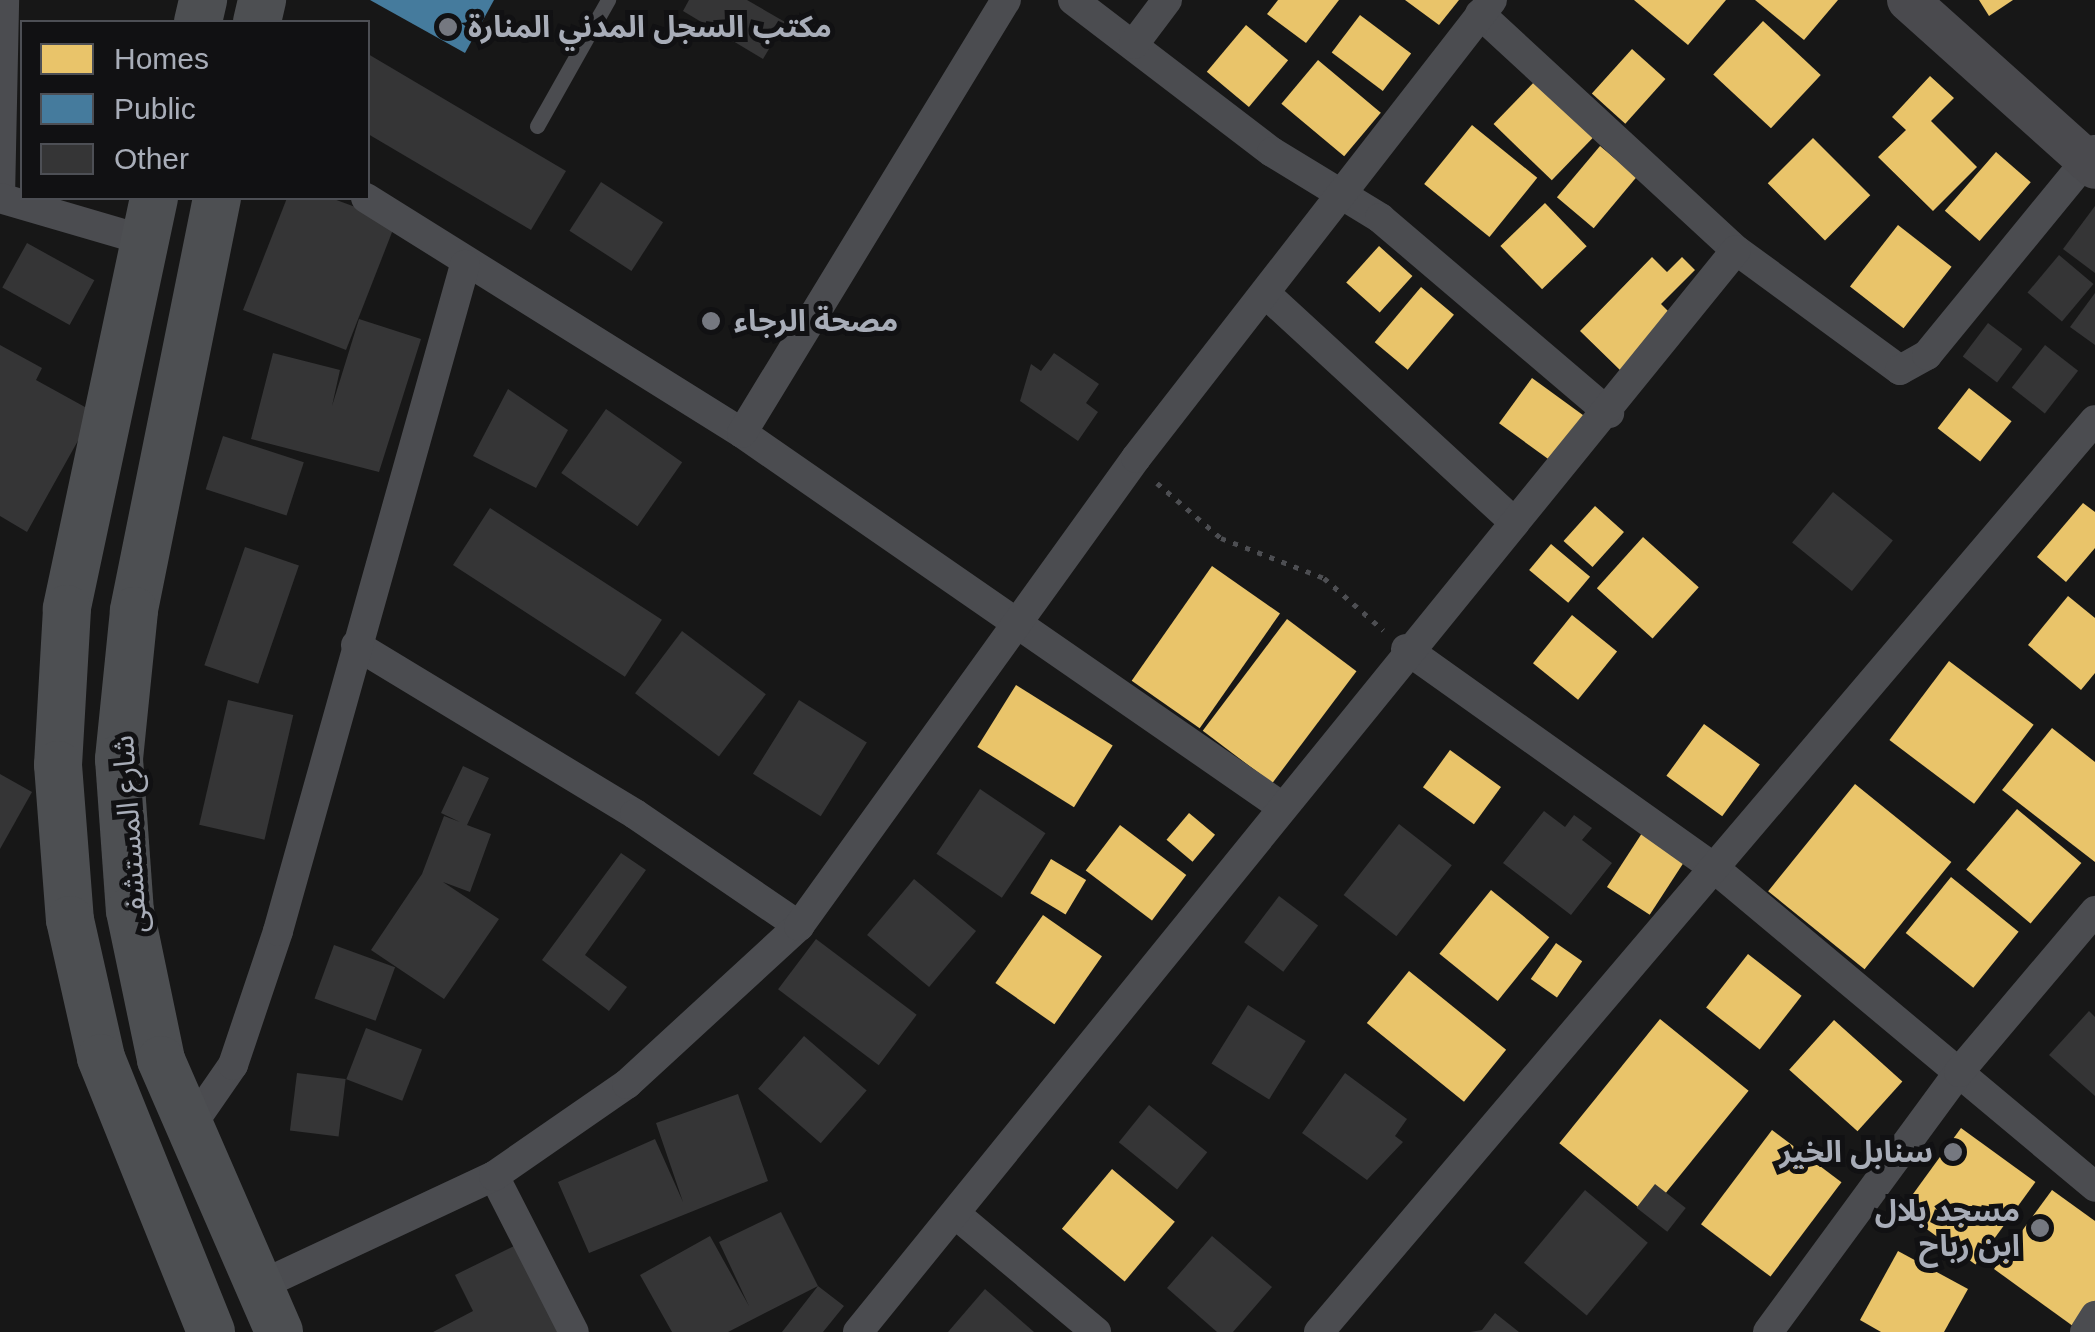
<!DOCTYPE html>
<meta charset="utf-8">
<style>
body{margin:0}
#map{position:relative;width:2095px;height:1332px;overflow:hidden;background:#171717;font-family:Arial,"Noto Sans Arabic",sans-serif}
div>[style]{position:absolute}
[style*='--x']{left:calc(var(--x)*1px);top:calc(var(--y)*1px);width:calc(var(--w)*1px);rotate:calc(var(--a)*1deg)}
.homes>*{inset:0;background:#e9c46a;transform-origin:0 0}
.public>*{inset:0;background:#457b9d}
.building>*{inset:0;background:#353536;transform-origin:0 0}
.path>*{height:5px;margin-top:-2.5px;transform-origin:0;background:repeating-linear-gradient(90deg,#4d4e52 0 5px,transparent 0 13px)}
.lane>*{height:15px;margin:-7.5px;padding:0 7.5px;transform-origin:7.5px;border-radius:7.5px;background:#4b4c50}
.street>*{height:30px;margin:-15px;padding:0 15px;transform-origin:15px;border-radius:15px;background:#4b4c50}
.secondary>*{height:42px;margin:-21px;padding:0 21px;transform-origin:21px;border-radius:21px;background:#4a4a4e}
.primary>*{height:48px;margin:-24px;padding:0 24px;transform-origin:24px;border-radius:24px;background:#4d4f52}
.dots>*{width:28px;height:28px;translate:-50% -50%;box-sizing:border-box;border:5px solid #111113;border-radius:50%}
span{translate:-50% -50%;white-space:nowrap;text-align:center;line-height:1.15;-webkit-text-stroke:10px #111113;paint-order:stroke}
.poi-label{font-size:30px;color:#a8adb8;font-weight:700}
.left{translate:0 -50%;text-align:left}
.right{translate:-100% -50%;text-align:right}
.street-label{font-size:30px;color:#a8adb8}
.legend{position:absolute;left:20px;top:20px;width:350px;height:180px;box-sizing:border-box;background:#111113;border:2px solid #4d4f55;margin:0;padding:12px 18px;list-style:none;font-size:30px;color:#a8adb8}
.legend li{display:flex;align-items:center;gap:20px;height:50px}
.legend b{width:50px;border:2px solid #4d4f55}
</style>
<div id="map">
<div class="homes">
<i style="clip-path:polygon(1278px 0,1339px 0,1306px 43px,1267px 14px)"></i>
<i style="clip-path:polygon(1405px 0,1459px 0,1439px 25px)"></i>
<i style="clip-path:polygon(1634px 0,1726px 0,1688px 45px)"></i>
<i style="clip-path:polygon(1755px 0,1838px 0,1804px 40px)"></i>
<i style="clip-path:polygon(1979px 0,2013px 0,1989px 16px)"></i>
<i style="left:1360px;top:15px;width:64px;height:47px;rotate:37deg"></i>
<i style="left:1763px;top:21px;width:79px;height:73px;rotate:43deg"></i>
<i style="left:1246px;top:25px;width:55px;height:61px;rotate:40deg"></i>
<i style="left:1632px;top:49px;width:45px;height:60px;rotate:42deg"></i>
<i style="left:1318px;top:60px;width:82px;height:57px;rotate:40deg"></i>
<i style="clip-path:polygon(1930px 76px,1954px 98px,1931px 121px,1977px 167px,1933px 211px,1878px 157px,1906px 130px,1892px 117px)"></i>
<i style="left:1538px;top:78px;width:81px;height:64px;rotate:44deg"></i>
<i style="left:1472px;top:125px;width:84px;height:76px;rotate:39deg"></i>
<i style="left:1813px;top:138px;width:81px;height:64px;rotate:45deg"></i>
<i style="left:1600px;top:146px;width:48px;height:67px;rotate:40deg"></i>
<i style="left:1996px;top:152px;width:46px;height:78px;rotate:41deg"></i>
<i style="left:1545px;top:203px;width:60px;height:62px;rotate:46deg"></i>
<i style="left:1898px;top:225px;width:68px;height:78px;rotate:38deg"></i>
<i style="left:1379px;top:246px;width:45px;height:49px;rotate:42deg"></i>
<i style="clip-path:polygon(1652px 257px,1667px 272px,1682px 257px,1695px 270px,1661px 304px,1674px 317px,1621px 371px,1580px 331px)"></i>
<i style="left:1421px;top:287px;width:43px;height:72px;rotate:40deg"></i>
<i style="left:1532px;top:378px;width:65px;height:56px;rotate:36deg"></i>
<i style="left:1969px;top:388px;width:54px;height:51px;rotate:38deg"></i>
<i style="clip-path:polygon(2083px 503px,2095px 512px,2095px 548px,2066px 582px,2037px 557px)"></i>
<i style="left:1595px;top:506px;width:39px;height:47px;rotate:42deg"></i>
<i style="left:1643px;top:537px;width:75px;height:69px;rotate:42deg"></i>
<i style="left:1551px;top:544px;width:51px;height:34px;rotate:40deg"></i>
<i style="left:1212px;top:566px;width:83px;height:140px;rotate:35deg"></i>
<i style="clip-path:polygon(2068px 596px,2095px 618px,2095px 673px,2081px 690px,2028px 645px)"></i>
<i style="left:1572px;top:615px;width:58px;height:62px;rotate:39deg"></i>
<i style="left:1287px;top:619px;width:87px;height:140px;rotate:37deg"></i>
<i style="left:1949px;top:661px;width:106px;height:99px;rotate:37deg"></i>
<i style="left:1016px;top:685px;width:114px;height:73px;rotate:32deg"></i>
<i style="left:1704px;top:724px;width:69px;height:64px;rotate:36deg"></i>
<i style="clip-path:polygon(2052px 728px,2095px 762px,2095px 862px,2002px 790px)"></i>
<i style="left:1450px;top:750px;width:63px;height:46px;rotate:36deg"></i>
<i style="left:1855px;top:784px;width:124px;height:138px;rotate:39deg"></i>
<i style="left:2017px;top:809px;width:84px;height:79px;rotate:40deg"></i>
<i style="left:1189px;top:813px;width:34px;height:35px;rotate:40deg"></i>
<i style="left:1120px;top:825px;width:83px;height:57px;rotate:37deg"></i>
<i style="left:1644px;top:830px;width:51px;height:68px;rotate:33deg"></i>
<i style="left:1051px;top:859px;width:41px;height:40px;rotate:31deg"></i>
<i style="left:1951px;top:877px;width:87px;height:72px;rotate:39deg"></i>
<i style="left:1491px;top:890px;width:75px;height:82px;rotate:39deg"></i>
<i style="left:1043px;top:915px;width:72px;height:83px;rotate:35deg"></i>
<i style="left:1556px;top:943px;width:32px;height:44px;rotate:35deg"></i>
<i style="left:1748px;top:954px;width:68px;height:68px;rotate:38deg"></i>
<i style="left:1409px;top:971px;width:125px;height:67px;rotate:39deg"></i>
<i style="left:1660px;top:1019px;width:114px;height:160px;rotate:39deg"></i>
<i style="left:1834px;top:1020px;width:92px;height:67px;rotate:42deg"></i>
<i style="left:1961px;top:1128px;width:92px;height:102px;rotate:36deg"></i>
<i style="left:1772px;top:1130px;width:87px;height:118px;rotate:37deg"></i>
<i style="left:1112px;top:1169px;width:82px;height:78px;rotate:40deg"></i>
<i style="clip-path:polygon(2052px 1190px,2095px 1221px,2095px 1303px,2077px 1329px,1994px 1269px)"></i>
<i style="clip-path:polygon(1898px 1251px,1968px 1289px,1944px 1332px,1881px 1332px,1860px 1320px)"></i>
</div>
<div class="public">
<i style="clip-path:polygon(370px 0,494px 0,465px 53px)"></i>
</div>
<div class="building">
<i style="clip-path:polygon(689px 0,747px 0,785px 22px,763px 59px,683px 11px)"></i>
<i style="clip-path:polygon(368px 54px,566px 171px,531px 230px,368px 134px)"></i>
<i style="left:601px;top:182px;width:74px;height:58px;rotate:33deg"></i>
<i style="clip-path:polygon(287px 198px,331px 198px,396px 222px,346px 350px,243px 310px)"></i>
<i style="clip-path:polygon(2095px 206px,2095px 273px,2063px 249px)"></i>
<i style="left:27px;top:243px;width:77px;height:51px;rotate:29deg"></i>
<i style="left:2059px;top:255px;width:45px;height:49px;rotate:40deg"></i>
<i style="clip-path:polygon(2095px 293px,2095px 345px,2070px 327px)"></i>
<i style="clip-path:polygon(359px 319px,421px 339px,379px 472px,251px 439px,273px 353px,340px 370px,332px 406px)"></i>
<i style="left:1988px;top:323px;width:43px;height:42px;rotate:37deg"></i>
<i style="clip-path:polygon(0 345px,42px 368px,36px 380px,94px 412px,27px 532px,0 516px)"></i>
<i style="left:2045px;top:345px;width:42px;height:54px;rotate:38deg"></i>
<i style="clip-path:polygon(1054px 353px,1099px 384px,1086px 403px,1098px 412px,1078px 441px,1020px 401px,1031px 364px,1041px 371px)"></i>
<i style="clip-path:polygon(508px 389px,568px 430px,536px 488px,473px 456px)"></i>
<i style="left:606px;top:409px;width:93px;height:78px;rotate:35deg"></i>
<i style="left:223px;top:436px;width:85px;height:56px;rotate:18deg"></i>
<i style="left:1833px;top:492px;width:77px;height:65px;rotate:39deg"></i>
<i style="left:490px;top:508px;width:205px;height:68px;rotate:33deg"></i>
<i style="left:245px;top:547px;width:57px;height:125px;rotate:19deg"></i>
<i style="left:682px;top:631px;width:105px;height:78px;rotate:37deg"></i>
<i style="left:228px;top:700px;width:67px;height:128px;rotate:13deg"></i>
<i style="left:799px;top:700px;width:80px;height:87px;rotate:32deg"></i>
<i style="clip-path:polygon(463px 766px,489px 778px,467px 825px,491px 834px,470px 892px,443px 882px,499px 919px,444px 999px,371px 950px,422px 874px,444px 816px,460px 822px,441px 813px)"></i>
<i style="clip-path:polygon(0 774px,32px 792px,0 849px)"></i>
<i style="left:980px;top:789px;width:79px;height:78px;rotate:34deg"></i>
<i style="clip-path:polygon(1544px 811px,1565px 827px,1574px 815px,1592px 828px,1582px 840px,1612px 863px,1571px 915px,1503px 863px)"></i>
<i style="left:1399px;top:824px;width:67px;height:90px;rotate:38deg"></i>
<i style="clip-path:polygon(621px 853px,646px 870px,585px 955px,627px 987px,609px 1011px,542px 960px)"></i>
<i style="left:914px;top:879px;width:81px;height:73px;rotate:40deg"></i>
<i style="left:1279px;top:896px;width:49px;height:58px;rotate:37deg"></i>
<i style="left:816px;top:939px;width:126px;height:63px;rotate:37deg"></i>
<i style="left:334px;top:945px;width:65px;height:57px;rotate:20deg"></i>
<i style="left:1248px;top:1005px;width:68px;height:69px;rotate:32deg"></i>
<i style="clip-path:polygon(2089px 1011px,2095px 1017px,2095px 1096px,2049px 1055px)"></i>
<i style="left:366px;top:1028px;width:60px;height:55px;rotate:21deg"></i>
<i style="left:804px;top:1036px;width:83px;height:70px;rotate:41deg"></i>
<i style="left:297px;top:1073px;width:49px;height:58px;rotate:7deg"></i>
<i style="clip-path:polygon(1345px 1073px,1407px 1119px,1395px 1136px,1403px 1142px,1367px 1180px,1302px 1133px)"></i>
<i style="clip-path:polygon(738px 1094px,768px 1181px,589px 1253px,558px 1182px,655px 1139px,683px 1202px,656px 1123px)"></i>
<i style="left:1149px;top:1105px;width:75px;height:48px;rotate:39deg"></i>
<i style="left:1655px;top:1184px;width:39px;height:30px;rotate:38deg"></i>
<i style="left:1585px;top:1190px;width:82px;height:95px;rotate:40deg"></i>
<i style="clip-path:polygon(781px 1212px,818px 1286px,844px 1306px,823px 1332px,782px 1332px,818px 1286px,728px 1332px,672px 1332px,640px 1275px,710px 1236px,749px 1306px,719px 1242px)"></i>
<i style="clip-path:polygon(1212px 1236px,1272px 1287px,1233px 1332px,1217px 1332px,1167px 1288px)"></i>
<i style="clip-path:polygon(518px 1244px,561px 1332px,433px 1332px,473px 1311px,455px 1275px)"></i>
<i style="clip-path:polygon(985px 1289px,1034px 1332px,948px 1332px)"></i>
<i style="clip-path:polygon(1495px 1313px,1519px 1332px,1470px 1332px,1482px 1330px)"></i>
</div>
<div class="path">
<i style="--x:1157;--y:483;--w:84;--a:40.7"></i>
<i style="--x:1221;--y:538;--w:110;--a:21.2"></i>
<i style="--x:1324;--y:578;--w:79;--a:41.4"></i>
</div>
<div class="lane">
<i style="--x:537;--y:126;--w:145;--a:-60.6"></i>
</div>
<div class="street">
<i style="--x:1073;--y:0;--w:250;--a:37.4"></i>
<i style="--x:1272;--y:152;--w:127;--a:31.4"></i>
<i style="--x:1380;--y:218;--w:301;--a:40.4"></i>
<i style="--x:1480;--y:14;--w:348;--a:42.7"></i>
<i style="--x:1736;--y:250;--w:203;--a:36.2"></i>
<i style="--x:1900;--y:370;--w:31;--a:-29"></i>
<i style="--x:1927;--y:355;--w:265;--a:-50.7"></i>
<i style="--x:1134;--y:44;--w:55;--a:-53.1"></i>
<i style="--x:0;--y:198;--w:198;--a:-88.8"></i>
<i style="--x:0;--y:198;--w:150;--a:16.3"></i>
<i style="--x:366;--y:198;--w:443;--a:32"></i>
<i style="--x:742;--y:433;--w:652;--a:34.69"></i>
<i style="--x:1266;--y:294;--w:338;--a:42.6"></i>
<i style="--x:742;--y:433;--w:507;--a:-58.63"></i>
<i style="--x:356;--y:645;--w:326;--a:31.2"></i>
<i style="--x:635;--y:814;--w:199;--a:34.3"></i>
<i style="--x:1406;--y:649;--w:378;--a:35.4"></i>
<i style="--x:1714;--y:868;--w:497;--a:39.9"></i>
<i style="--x:188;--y:1130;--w:79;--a:-55.3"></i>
<i style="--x:233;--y:1065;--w:141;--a:-71.4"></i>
<i style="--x:278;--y:931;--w:692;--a:-74.32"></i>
<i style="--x:494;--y:1176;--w:175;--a:62.9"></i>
<i style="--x:959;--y:1217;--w:179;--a:40"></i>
<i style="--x:257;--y:1287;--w:262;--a:-25.1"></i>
<i style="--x:494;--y:1176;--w:162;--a:-34.7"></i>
<i style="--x:627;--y:1084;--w:234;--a:-42.6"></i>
<i style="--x:799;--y:926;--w:577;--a:-54.24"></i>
<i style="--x:1136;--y:458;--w:580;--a:-52.14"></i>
<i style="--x:858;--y:1332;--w:1393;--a:-50.94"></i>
<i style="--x:1319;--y:1332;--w:1197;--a:-49.61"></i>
<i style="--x:1768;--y:1332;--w:323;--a:-53.7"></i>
<i style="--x:1959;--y:1072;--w:211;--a:-49.8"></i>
<i style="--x:2085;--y:1332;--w:19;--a:-58"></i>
</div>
<div class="secondary">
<i style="--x:1908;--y:0;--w:251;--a:41.9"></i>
</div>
<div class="primary">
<i style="--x:198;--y:22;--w:23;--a:-77"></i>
<i style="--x:257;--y:22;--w:23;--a:-77"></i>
<i style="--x:154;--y:198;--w:420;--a:102"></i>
<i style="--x:67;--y:609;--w:156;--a:93.3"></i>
<i style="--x:58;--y:765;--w:155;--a:85.6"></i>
<i style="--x:70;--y:920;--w:141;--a:77.3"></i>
<i style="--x:101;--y:1058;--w:295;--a:68.1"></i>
<i style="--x:217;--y:198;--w:421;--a:101.4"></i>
<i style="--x:134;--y:611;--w:149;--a:95.8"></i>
<i style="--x:119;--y:759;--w:152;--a:85.9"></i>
<i style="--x:130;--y:911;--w:152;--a:78.2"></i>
<i style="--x:161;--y:1060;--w:296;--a:66.5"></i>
</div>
<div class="dots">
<i style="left:448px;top:27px;background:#757880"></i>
<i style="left:711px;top:321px;background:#757880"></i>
<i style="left:1953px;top:1152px;background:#757880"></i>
<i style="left:2040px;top:1228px;background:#757880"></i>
</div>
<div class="poi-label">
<span class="left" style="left:468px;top:27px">مكتب السجل المدني المنارة</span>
<span class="left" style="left:734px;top:321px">مصحة الرجاء</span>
<span class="right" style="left:1933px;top:1152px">سنابل الخير</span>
<span class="right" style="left:2020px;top:1228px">مسجد بلال<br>ابن رباح</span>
</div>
<div class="street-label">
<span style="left:130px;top:834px;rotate:-94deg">شارع المستشفى</span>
</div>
<ul class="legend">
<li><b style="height:28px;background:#e9c46a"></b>Homes</li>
<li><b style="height:28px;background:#457b9d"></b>Public</li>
<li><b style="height:28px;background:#353536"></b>Other</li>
</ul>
</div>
